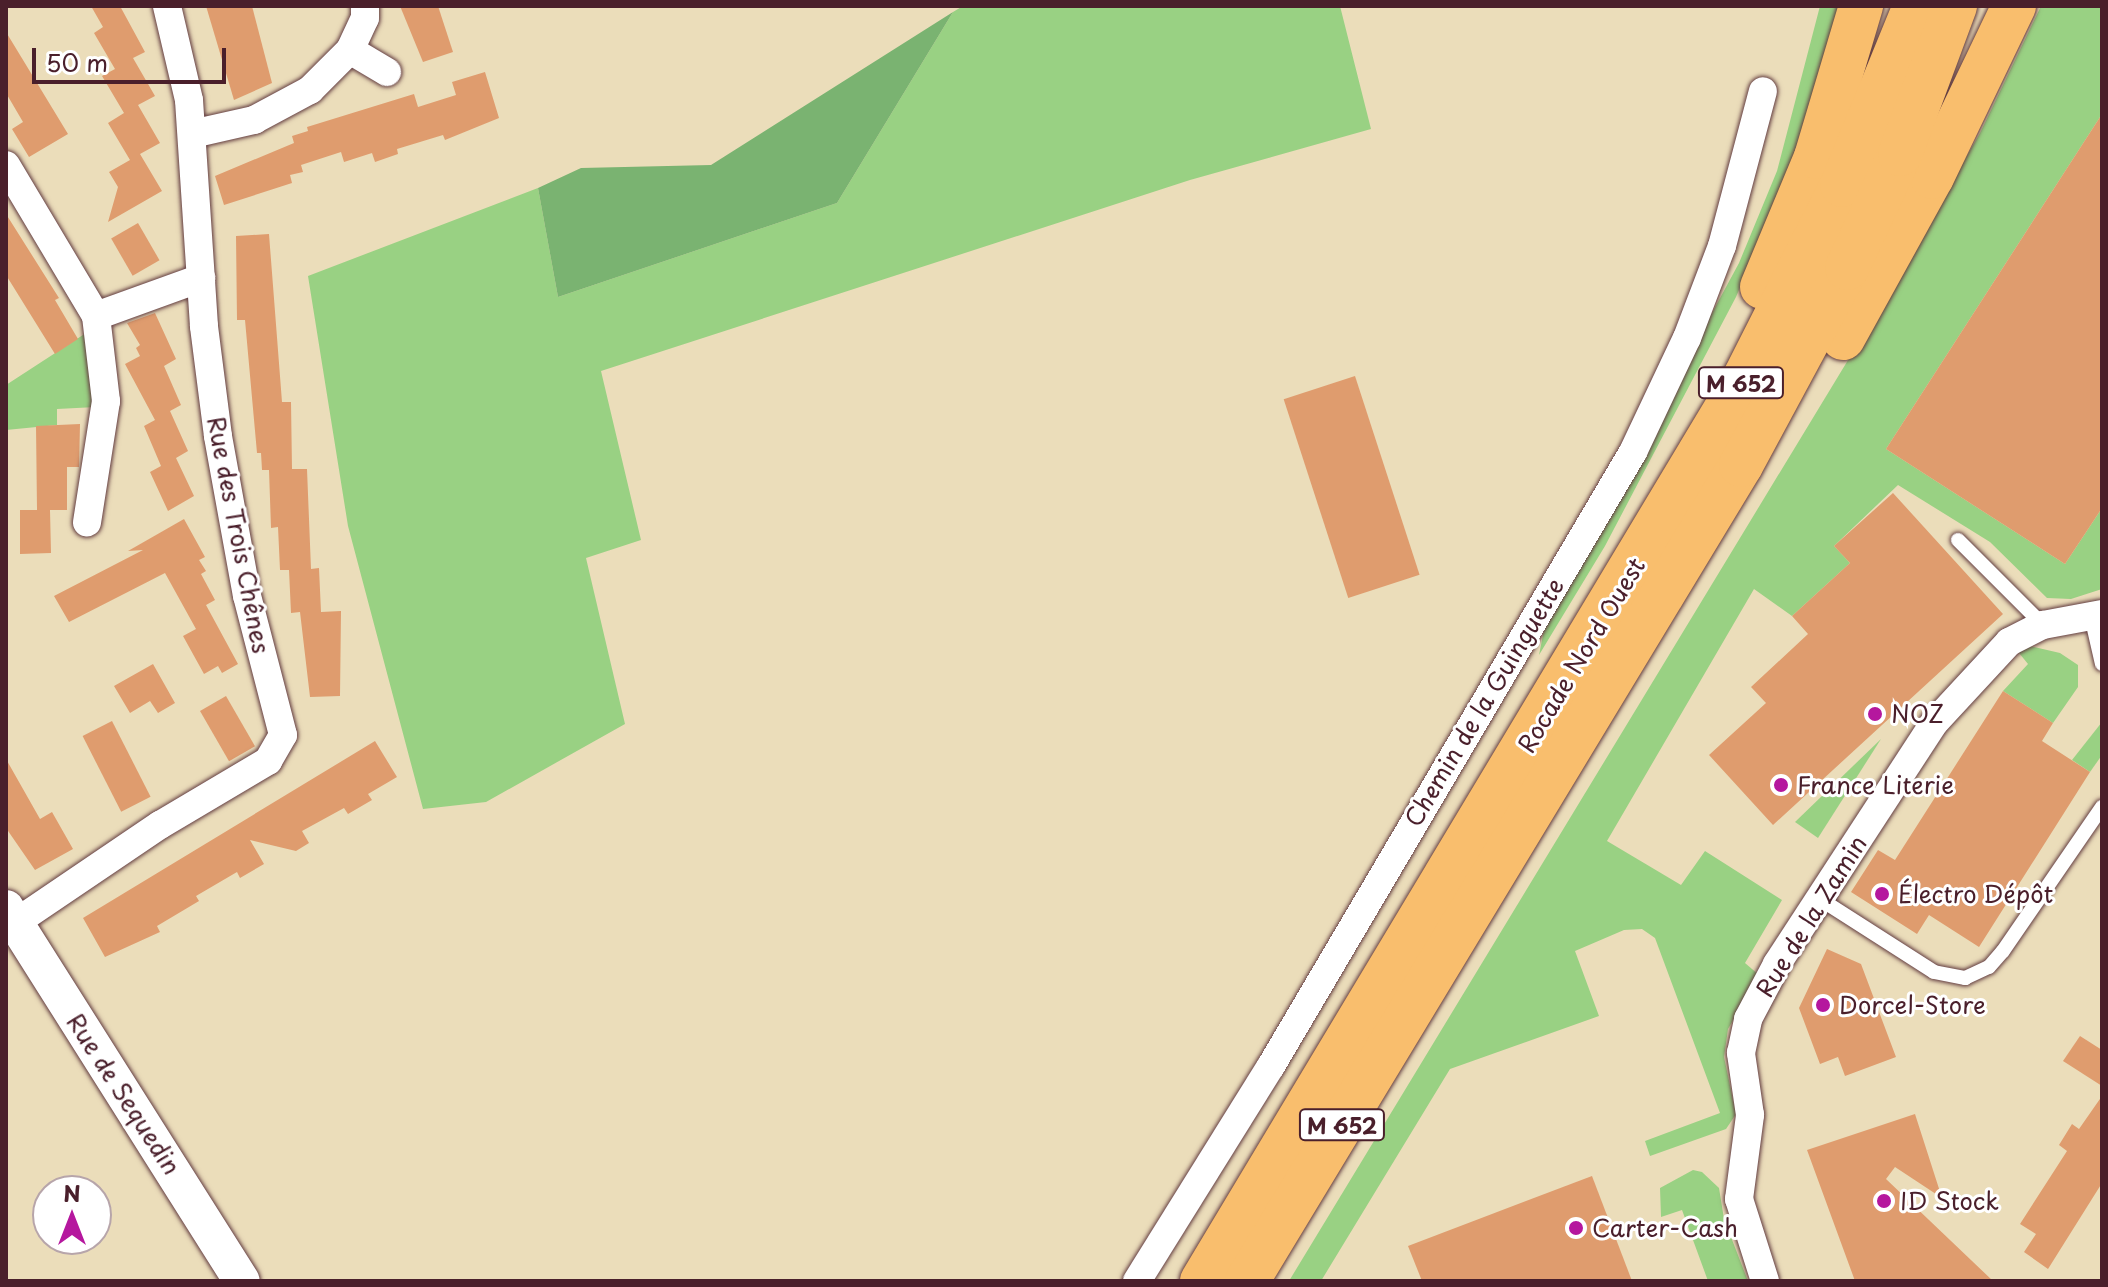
<!DOCTYPE html>
<meta charset="utf-8">
<style>
body{margin:0}
#map{position:relative;width:2108px;height:1287px;overflow:hidden;background:#ebddba;font-family:"Playpen Sans",sans-serif}
div>[style]{position:absolute}
[style*='--x']{left:calc(var(--x)*1px);top:calc(var(--y)*1px);width:calc(var(--w)*1px);rotate:calc(var(--a)*1deg)}
.green>*{inset:0;background:#99d183}
.forest>*{inset:0;background:#7ab371}
.building>*{inset:0;background:#df9c6e;transform-origin:0 0}
.roads{filter:drop-shadow(0 0 2px #623c40) drop-shadow(0 0 2px #623c40)}
.service>*{height:14px;margin:-7px;padding:0 7px;transform-origin:7px;border-radius:7px;background:#fff}
.minor>*{height:28px;margin:-14px;padding:0 14px;transform-origin:14px;border-radius:14px;background:#fff}
.tertiary>*{height:36px;margin:-18px;padding:0 18px;transform-origin:18px;border-radius:18px;background:#fff}
.trunk>*{height:44px;margin:-22px;padding:0 22px;transform-origin:22px;border-radius:22px;background:#f9be6d}
.dots>*{width:22px;height:22px;translate:-50% -50%;box-sizing:border-box;border:4px solid #fff;border-radius:50%}
span{translate:-50% -50%;white-space:nowrap;text-align:center;line-height:1.15;-webkit-text-stroke:6px #fff;paint-order:stroke}
.shield-label span{padding:2px 6px;background:#fff;border:2px solid;border-radius:6px;-webkit-text-stroke-width:0}
.shield-label{font-size:22px;color:#4a1f2b;font-weight:700}
.street-label{font-size:24px;color:#4a1f2b}
.poi-label{font-size:24px;color:#4a1f2b}
.left{translate:0 -50%;text-align:left}
.frame{position:absolute;inset:0;border:8px solid #4a1f2b;pointer-events:none}
.north{position:absolute;left:32px;top:1175px;width:80px;height:80px;box-sizing:border-box;background:#fff;border:2px solid #b7a5aa;border-radius:50%;rotate:0deg;font-size:22px;font-weight:700;line-height:32px;text-align:center;color:#4a1f2b}
.north::after{content:'';display:block;margin:auto;width:28px;height:36px;background:#b5179e;clip-path:polygon(50% 0,100% 100%,50% 72%,0 100%)}
.scale{position:absolute;left:32px;top:48px;width:194px;height:36px;box-sizing:border-box;border:4px solid #4a1f2b;border-top:0;padding-left:10px;font-size:24px;line-height:28px;white-space:nowrap;color:#4a1f2b;-webkit-text-stroke:6px #fff;paint-order:stroke}
</style>
<div id="map">
<div class="green">
<i style="clip-path:polygon(963px 6px,1340px 6px,1371px 129px,1190px 180px,601px 371px,641px 540px,586px 558px,625px 724px,486px 802px,423px 809px,348px 526px,308px 276px,538px 188px,558px 297px,837px 203px,953px 12px)"></i>
<i style="clip-path:polygon(1820px 6px,1842px 6px,1798px 149px,1736px 297px,1605px 546px,1539px 655px,1546px 620px,1739px 263px,1777px 171px)"></i>
<i style="clip-path:polygon(2041px 6px,2102px 6px,2102px 114px,1886px 449px,2065px 564px,2102px 508px,2102px 589px,2071px 599px,2047px 598px,1990px 542px,1898px 485px,1834px 546px,1850px 563px,1792px 616px,1754px 589px,1607px 841px,1681px 885px,1705px 851px,1782px 900px,1745px 963px,1759px 975px,1728px 1029px,1724px 1057px,1736px 1114px,1726px 1129px,1650px 1156px,1645px 1141px,1720px 1113px,1655px 938px,1642px 929px,1624px 930px,1575px 951px,1599px 1016px,1450px 1069px,1321px 1281px,1289px 1281px,1879px 309px,1980px 133px)"></i>
<i style="clip-path:polygon(86px 333px,96px 407px,57px 409px,57px 425px,6px 430px,6px 385px)"></i>
<i style="clip-path:polygon(2025px 645px,2060px 653px,2078px 665px,2078px 687px,2053px 723px,2003px 691px,2028px 664px,2015px 648px)"></i>
<i style="clip-path:polygon(2102px 722px,2102px 755px,2090px 772px,2072px 760px)"></i>
<i style="clip-path:polygon(1881px 739px,1818px 838px,1795px 822px)"></i>
<i style="clip-path:polygon(1693px 1170px,1702px 1172px,1719px 1188px,1724px 1219px,1748px 1281px,1708px 1281px,1682px 1210px,1661px 1217px,1660px 1188px)"></i>
</div>
<div class="forest">
<i style="clip-path:polygon(953px 12px,837px 203px,558px 297px,538px 188px,581px 168px,711px 165px)"></i>
</div>
<div class="building">
<i style="clip-path:polygon(91px 6px,120px 6px,145px 52px,133px 58px,155px 96px,138px 105px,160px 143px,140px 154px,162px 191px,108px 222px,118px 187px,109px 172px,130px 160px,108px 123px,124px 113px,102px 76px,115px 69px,94px 33px,103px 27px)"></i>
<i style="clip-path:polygon(206px 6px,252px 6px,272px 83px,234px 100px)"></i>
<i style="clip-path:polygon(400px 6px,438px 6px,453px 52px,423px 62px)"></i>
<i style="clip-path:polygon(6px 32px,68px 134px,29px 157px,12px 129px,23px 122px,6px 93px)"></i>
<i style="clip-path:polygon(485px 72px,499px 118px,445px 140px,443px 135px,397px 149px,398px 154px,375px 162px,372px 153px,344px 162px,341px 152px,301px 165px,303px 172px,290px 175px,292px 183px,224px 205px,215px 176px,294px 143px,292px 136px,308px 131px,307px 127px,414px 94px,418px 107px,456px 95px,452px 82px)"></i>
<i style="clip-path:polygon(2102px 114px,2102px 508px,2065px 564px,1886px 449px)"></i>
<i style="clip-path:polygon(6px 214px,59px 298px,55px 300px,78px 339px,55px 354px,6px 275px)"></i>
<i style="left:138px;top:223px;width:43px;height:31px;rotate:60deg"></i>
<i style="clip-path:polygon(269px 234px,282px 402px,291px 402px,292px 469px,307px 469px,311px 569px,319px 568px,321px 612px,341px 611px,340px 696px,310px 697px,300px 612px,291px 613px,289px 570px,280px 570px,278px 527px,271px 528px,269px 470px,262px 470px,261px 453px,257px 453px,245px 320px,237px 320px,236px 236px)"></i>
<i style="clip-path:polygon(155px 313px,176px 359px,164px 366px,181px 405px,170px 411px,188px 451px,176px 458px,194px 496px,168px 511px,150px 472px,161px 466px,144px 426px,155px 420px,125px 364px,140px 356px,136px 348px,140px 345px,127px 323px)"></i>
<i style="left:1355px;top:376px;width:209px;height:75px;rotate:72deg"></i>
<i style="clip-path:polygon(80px 424px,79px 467px,67px 467px,67px 510px,50px 510px,51px 553px,20px 554px,20px 510px,37px 510px,36px 426px)"></i>
<i style="clip-path:polygon(1893px 493px,2003px 614px,1773px 825px,1709px 755px,1766px 703px,1751px 687px,1808px 634px,1792px 616px,1850px 563px,1834px 546px)"></i>
<i style="clip-path:polygon(184px 519px,205px 557px,199px 560px,206px 571px,201px 574px,215px 600px,206px 605px,238px 664px,222px 673px,218px 666px,204px 674px,183px 636px,196px 629px,165px 573px,69px 622px,54px 596px,143px 550px,128px 551px)"></i>
<i style="clip-path:polygon(153px 664px,175px 703px,158px 713px,150px 701px,130px 713px,114px 686px)"></i>
<i style="clip-path:polygon(2003px 691px,2053px 723px,2042px 741px,2090px 772px,1979px 947px,1929px 915px,1917px 934px,1851px 892px,1878px 850px,1895px 860px)"></i>
<i style="left:226px;top:696px;width:58px;height:30px;rotate:60deg"></i>
<i style="left:112px;top:721px;width:85px;height:33px;rotate:63deg"></i>
<i style="clip-path:polygon(375px 741px,397px 777px,368px 794px,372px 800px,348px 814px,344px 808px,302px 831px,309px 843px,296px 851px,250px 840px,264px 864px,240px 878px,237px 872px,196px 896px,199px 901px,157px 926px,160px 932px,105px 957px,83px 918px)"></i>
<i style="clip-path:polygon(6px 759px,40px 819px,52px 812px,73px 849px,35px 870px,6px 828px)"></i>
<i style="clip-path:polygon(1827px 949px,1861px 964px,1896px 1057px,1845px 1076px,1838px 1057px,1820px 1064px,1799px 1008px)"></i>
<i style="clip-path:polygon(2080px 1036px,2102px 1050px,2102px 1086px,2063px 1061px)"></i>
<i style="clip-path:polygon(2102px 1096px,2102px 1183px,2048px 1269px,2024px 1252px,2036px 1234px,2020px 1224px,2067px 1151px,2059px 1145px,2072px 1124px,2079px 1129px)"></i>
<i style="clip-path:polygon(1915px 1114px,1942px 1198px,1895px 1167px,1886px 1179px,1993px 1281px,1855px 1281px,1807px 1150px)"></i>
<i style="clip-path:polygon(1592px 1176px,1632px 1281px,1422px 1281px,1408px 1246px)"></i>
</div>
<div class="roads">
<div class="service">
<i style="--x:1958;--y:540;--w:120;--a:45"></i>
<i style="--x:2091;--y:616;--w:49;--a:77.1"></i>
<i style="--x:1820;--y:899;--w:135;--a:32.6"></i>
<i style="--x:1934;--y:972;--w:32;--a:11"></i>
<i style="--x:1965;--y:978;--w:26;--a:-25"></i>
<i style="--x:1989;--y:967;--w:21;--a:-49"></i>
<i style="--x:2003;--y:951;--w:175;--a:-55.5"></i>
</div>
<div class="minor">
<i style="--x:350;--y:50;--w:43;--a:30.7"></i>
<i style="--x:192;--y:134;--w:64;--a:-12.7"></i>
<i style="--x:254;--y:120;--w:64;--a:-28.2"></i>
<i style="--x:310;--y:90;--w:57;--a:-45"></i>
<i style="--x:350;--y:50;--w:35;--a:-65"></i>
<i style="--x:365;--y:18;--w:12;--a:-90"></i>
<i style="--x:6;--y:165;--w:176;--a:59.2"></i>
<i style="--x:96;--y:316;--w:86;--a:83.3"></i>
<i style="--x:106;--y:401;--w:123;--a:98.9"></i>
<i style="--x:96;--y:316;--w:112;--a:-19.9"></i>
<i style="--x:15;--y:923;--w:175;--a:-34.1"></i>
<i style="--x:160;--y:825;--w:126;--a:-30.7"></i>
<i style="--x:268;--y:761;--w:30;--a:-60"></i>
<i style="--x:283;--y:735;--w:144;--a:-104.5"></i>
<i style="--x:247;--y:596;--w:163;--a:-100.3"></i>
<i style="--x:218;--y:436;--w:111;--a:-97.3"></i>
<i style="--x:204;--y:326;--w:226;--a:-93.8"></i>
<i style="--x:189;--y:100;--w:97;--a:-103.2"></i>
<i style="--x:1137;--y:1281;--w:253;--a:-58.1"></i>
<i style="--x:1271;--y:1066;--w:713;--a:-59.48"></i>
<i style="--x:1633;--y:452;--w:126;--a:-64.7"></i>
<i style="--x:1687;--y:338;--w:98;--a:-69.2"></i>
<i style="--x:1722;--y:246;--w:160;--a:-75.2"></i>
<i style="--x:1765;--y:1281;--w:86;--a:-107.6"></i>
<i style="--x:1739;--y:1199;--w:85;--a:-82.5"></i>
<i style="--x:1750;--y:1115;--w:63;--a:-98.3"></i>
<i style="--x:1741;--y:1053;--w:35;--a:-78"></i>
<i style="--x:1748;--y:1019;--w:62;--a:-62.2"></i>
<i style="--x:1777;--y:964;--w:289;--a:-56.9"></i>
<i style="--x:1935;--y:722;--w:109;--a:-47.2"></i>
<i style="--x:2009;--y:642;--w:38;--a:-27"></i>
<i style="--x:2043;--y:625;--w:60;--a:-10.6"></i>
</div>
<div class="tertiary">
<i style="--x:6;--y:908;--w:441;--a:57.7"></i>
</div>
<div class="trunk">
<i style="--x:1762;--y:287;--w:141;--a:-67.4"></i>
<i style="--x:1816;--y:157;--w:158;--a:-73.4"></i>
<i style="--x:1843;--y:338;--w:184;--a:-61.1"></i>
<i style="--x:1932;--y:177;--w:190;--a:-64.4"></i>
<i style="--x:1202;--y:1281;--w:1055;--a:-59.01"></i>
<i style="--x:1745;--y:377;--w:215;--a:-63.2"></i>
<i style="--x:1842;--y:185;--w:193;--a:-67.8"></i>
<i style="--x:1247;--y:1281;--w:954;--a:-58.81"></i>
<i style="--x:1741;--y:465;--w:224;--a:-61.7"></i>
<i style="--x:1847;--y:268;--w:126;--a:-65.1"></i>
<i style="--x:1900;--y:154;--w:158;--a:-69.6"></i>
</div>
</div>
<div class="dots">
<i style="left:1875px;top:714px;background:#b5179e"></i>
<i style="left:1781px;top:785px;background:#b5179e"></i>
<i style="left:1882px;top:894px;background:#b5179e"></i>
<i style="left:1823px;top:1005px;background:#b5179e"></i>
<i style="left:1884px;top:1201px;background:#b5179e"></i>
<i style="left:1576px;top:1228px;background:#b5179e"></i>
</div>
<div class="shield-label">
<span style="left:1741px;top:383px">M 652</span>
<span style="left:1342px;top:1125px">M 652</span>
</div>
<div class="street-label">
<span style="left:239px;top:535px;rotate:79deg">Rue des Trois Chênes</span>
<span style="left:1581px;top:655px;rotate:-59deg">Rocade Nord Ouest</span>
<span style="left:1484px;top:702px;rotate:-59deg">Chemin de la Guinguette</span>
<span style="left:1811px;top:916px;rotate:-58deg">Rue de la Zamin</span>
<span style="left:124px;top:1094px;rotate:57deg">Rue de Sequedin</span>
</div>
<div class="poi-label">
<span class="left" style="left:1891px;top:714px">NOZ</span>
<span class="left" style="left:1797px;top:785px">France Literie</span>
<span class="left" style="left:1898px;top:894px">Électro Dépôt</span>
<span class="left" style="left:1839px;top:1005px">Dorcel-Store</span>
<span class="left" style="left:1900px;top:1201px">ID Stock</span>
<span class="left" style="left:1592px;top:1228px">Carter-Cash</span>
</div>
<div class="frame"></div>
<div class="north">N</div>
<div class="scale">50 m</div>
</div>
